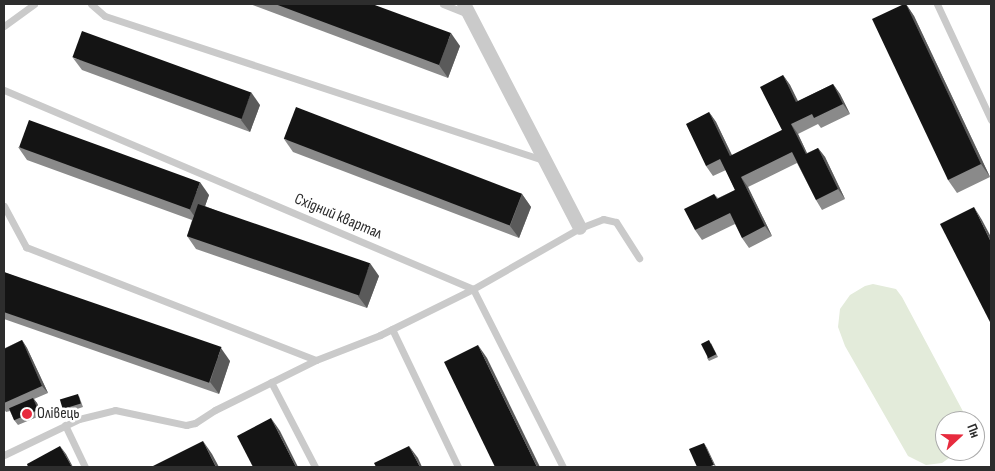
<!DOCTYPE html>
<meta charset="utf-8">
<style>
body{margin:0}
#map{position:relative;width:995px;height:471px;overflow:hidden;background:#fff;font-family:"Sofia Sans Condensed",sans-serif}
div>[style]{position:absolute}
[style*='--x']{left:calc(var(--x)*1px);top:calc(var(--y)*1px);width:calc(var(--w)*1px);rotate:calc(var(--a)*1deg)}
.green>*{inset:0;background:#e3ebda}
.service>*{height:7px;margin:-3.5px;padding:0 3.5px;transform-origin:3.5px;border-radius:3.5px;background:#cacaca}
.minor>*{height:14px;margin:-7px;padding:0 7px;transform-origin:7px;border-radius:7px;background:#cacaca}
.wall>*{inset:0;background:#8a8a8a}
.shaded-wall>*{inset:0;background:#5a5a5a}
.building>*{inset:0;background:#141414;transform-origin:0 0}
.dots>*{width:14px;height:14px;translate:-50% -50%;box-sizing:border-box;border:2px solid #fff;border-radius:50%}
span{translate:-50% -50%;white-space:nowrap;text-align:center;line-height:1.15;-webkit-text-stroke:5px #fff;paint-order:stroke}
.street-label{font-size:16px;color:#2d2d2d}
.poi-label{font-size:16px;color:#2d2d2d}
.left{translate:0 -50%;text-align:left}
.frame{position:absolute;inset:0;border:5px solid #2d2d2d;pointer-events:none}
.north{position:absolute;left:935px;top:411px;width:50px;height:50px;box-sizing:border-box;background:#fff;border:1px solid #ababab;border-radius:50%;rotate:69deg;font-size:14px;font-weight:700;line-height:20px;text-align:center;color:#2d2d2d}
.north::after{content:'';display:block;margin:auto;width:18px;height:22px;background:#e72b3e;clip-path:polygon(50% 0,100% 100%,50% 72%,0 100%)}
</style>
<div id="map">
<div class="green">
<i style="clip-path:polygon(873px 284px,896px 289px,902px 297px,966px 417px,967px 421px,945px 421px,945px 451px,959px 451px,942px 463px,926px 465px,908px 456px,845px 346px,838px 327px,840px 309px,850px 295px,865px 286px)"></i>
</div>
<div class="service">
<i style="--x:91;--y:4;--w:18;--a:41"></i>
<i style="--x:105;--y:16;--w:462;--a:18.2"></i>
<i style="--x:443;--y:4;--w:27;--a:22"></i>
<i style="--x:937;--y:4;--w:128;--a:65"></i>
<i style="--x:4;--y:26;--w:37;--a:-36"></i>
<i style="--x:4;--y:90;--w:509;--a:22.99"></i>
<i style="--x:473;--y:289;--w:199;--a:63.2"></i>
<i style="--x:4;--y:206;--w:47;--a:61.8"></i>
<i style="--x:26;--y:247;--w:311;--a:21.3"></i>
<i style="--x:392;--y:329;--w:153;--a:64.4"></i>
<i style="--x:271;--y:382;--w:96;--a:62.6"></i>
<i style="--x:65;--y:425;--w:47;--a:64.5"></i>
<i style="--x:4;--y:455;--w:83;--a:-25.6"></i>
<i style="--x:79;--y:419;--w:37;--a:-14"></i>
<i style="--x:115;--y:410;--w:73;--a:11.9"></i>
<i style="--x:186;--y:425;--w:9;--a:-13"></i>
<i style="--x:195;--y:423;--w:24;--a:-33"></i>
<i style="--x:215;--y:410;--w:113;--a:-26.3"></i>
<i style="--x:316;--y:360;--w:69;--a:-21.3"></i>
<i style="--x:380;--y:335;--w:104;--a:-26.3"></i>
<i style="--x:473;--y:289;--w:123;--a:-29.7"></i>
<i style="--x:580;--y:228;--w:25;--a:-21"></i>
<i style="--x:603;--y:219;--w:13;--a:13"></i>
<i style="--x:616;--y:222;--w:43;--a:57.4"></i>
</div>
<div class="minor">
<i style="--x:464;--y:4;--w:252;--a:62.6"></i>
</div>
<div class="wall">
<i style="clip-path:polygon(250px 4px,372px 4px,460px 46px,448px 78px)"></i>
<i style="clip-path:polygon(906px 4px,914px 16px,990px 177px,957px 193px,948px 180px)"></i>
<i style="clip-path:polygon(73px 58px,260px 105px,250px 132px,82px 70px)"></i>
<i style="clip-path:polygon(783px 75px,790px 85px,798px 101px,833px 84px,840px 94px,850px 114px,821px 128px,818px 124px,798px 134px,807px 153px,818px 148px,825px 157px,845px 199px,822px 210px,816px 200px,797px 163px,748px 187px,772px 236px,749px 248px,742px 238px,735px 224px,702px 240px,695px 230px,714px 194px,718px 198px,735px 190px,726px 170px,713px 176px,706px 166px,709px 112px,716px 122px,732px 155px,782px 130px)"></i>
<i style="clip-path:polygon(284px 139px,522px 194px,531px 207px,519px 238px,293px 152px)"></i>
<i style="clip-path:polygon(18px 147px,209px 195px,205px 206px,379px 276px,367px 308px,196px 249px,187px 236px,192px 220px,27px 160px)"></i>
<i style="clip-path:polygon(4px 272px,230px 361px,219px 394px,4px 319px)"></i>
<i style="clip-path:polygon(22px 340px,27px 348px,48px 393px,34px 399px,37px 403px,42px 415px,18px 425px,14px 420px,10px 411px,6px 412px,4px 409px,4px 346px,5px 348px)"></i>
<i style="clip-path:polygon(711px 343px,718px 357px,709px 361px,707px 358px)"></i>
<i style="clip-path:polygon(79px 396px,83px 407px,65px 413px,63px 410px)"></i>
</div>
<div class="shaded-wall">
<i style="clip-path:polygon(906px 4px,914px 16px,990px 177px,981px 164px)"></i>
<i style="clip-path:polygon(451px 33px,460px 46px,448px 78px,439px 65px)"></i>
<i style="clip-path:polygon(783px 75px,790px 85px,803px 112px,796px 102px)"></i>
<i style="clip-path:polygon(833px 84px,840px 94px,850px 114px,843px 104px)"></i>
<i style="clip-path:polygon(251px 92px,260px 105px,250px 132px,241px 120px)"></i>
<i style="clip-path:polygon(709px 112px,716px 122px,737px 166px,730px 156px)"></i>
<i style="clip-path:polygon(791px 124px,798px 134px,812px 164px,806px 154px)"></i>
<i style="clip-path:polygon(818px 148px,825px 157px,845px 199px,838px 189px)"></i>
<i style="clip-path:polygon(741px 177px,748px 187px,772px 236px,765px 226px)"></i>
<i style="clip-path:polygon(200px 182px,209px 195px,199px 223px,190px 210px)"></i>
<i style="clip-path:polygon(522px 194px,531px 207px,519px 238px,510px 226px)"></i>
<i style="clip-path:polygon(974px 207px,982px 220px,991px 237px,991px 242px)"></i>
<i style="clip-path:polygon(370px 263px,379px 276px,367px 308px,358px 296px)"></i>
<i style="clip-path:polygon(22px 340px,27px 348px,48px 393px,42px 386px)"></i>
<i style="clip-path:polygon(478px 345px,487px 358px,540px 467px,537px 467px)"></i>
<i style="clip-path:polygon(221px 348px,230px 361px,219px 394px,210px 382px)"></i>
<i style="clip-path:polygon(33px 398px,37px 403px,42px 415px,38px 410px)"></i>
<i style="clip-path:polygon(271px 418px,280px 431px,298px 467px,296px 467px)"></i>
<i style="clip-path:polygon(203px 441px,212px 454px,219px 467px,216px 467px)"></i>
<i style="clip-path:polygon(704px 443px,707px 448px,716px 467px,714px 465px)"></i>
<i style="clip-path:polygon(60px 446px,66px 454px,73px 467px,72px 467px)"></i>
<i style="clip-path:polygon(409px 446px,418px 458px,422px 467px,420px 467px)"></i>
</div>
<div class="building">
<i style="clip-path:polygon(275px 4px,372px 4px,451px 33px,439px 65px)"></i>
<i style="clip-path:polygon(904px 4px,906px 4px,981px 164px,948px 180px,872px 19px)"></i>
<i style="left:82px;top:31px;width:180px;height:28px;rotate:20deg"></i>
<i style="clip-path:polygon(783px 75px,796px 102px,833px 84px,843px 104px,814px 118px,812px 114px,791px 124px,806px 154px,818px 148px,838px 189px,816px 200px,792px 152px,741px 177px,765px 226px,742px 238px,730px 213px,695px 230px,684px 209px,714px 194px,717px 199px,735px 190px,720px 159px,706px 166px,686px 124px,709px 112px,730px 156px,782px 130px,760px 87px)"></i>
<i style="left:296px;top:107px;width:242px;height:34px;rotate:21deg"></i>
<i style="left:29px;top:120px;width:182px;height:29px;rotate:20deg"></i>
<i style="left:198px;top:204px;width:182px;height:34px;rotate:19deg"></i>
<i style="clip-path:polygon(974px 207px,991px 242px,991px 324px,940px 224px)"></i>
<i style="left:4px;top:272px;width:230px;height:38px;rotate:19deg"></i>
<i style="clip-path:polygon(22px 340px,42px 386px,4px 403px,4px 349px)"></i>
<i style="left:709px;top:340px;width:16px;height:9px;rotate:63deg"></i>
<i style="clip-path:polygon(478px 345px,537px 467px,495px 467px,444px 362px)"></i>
<i style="left:78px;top:394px;width:10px;height:19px;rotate:73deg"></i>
<i style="left:33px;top:398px;width:13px;height:26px;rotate:67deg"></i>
<i style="clip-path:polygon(271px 418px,296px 467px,253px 467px,237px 436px)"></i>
<i style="clip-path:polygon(203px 441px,216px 467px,151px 467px)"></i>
<i style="clip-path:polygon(704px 443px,714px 465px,708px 467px,697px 467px,689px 449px)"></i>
<i style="clip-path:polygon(60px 446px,72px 467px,28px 467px,27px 464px)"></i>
<i style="clip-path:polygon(409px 446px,420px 467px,376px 467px,374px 463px)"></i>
</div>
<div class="dots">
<i style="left:27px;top:414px;background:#e72b3e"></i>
</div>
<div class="street-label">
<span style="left:338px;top:217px;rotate:23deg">Східний квартал</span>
</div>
<div class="poi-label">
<span class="left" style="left:37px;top:414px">Олівець</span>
</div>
<div class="frame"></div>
<div class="north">Пн</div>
</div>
